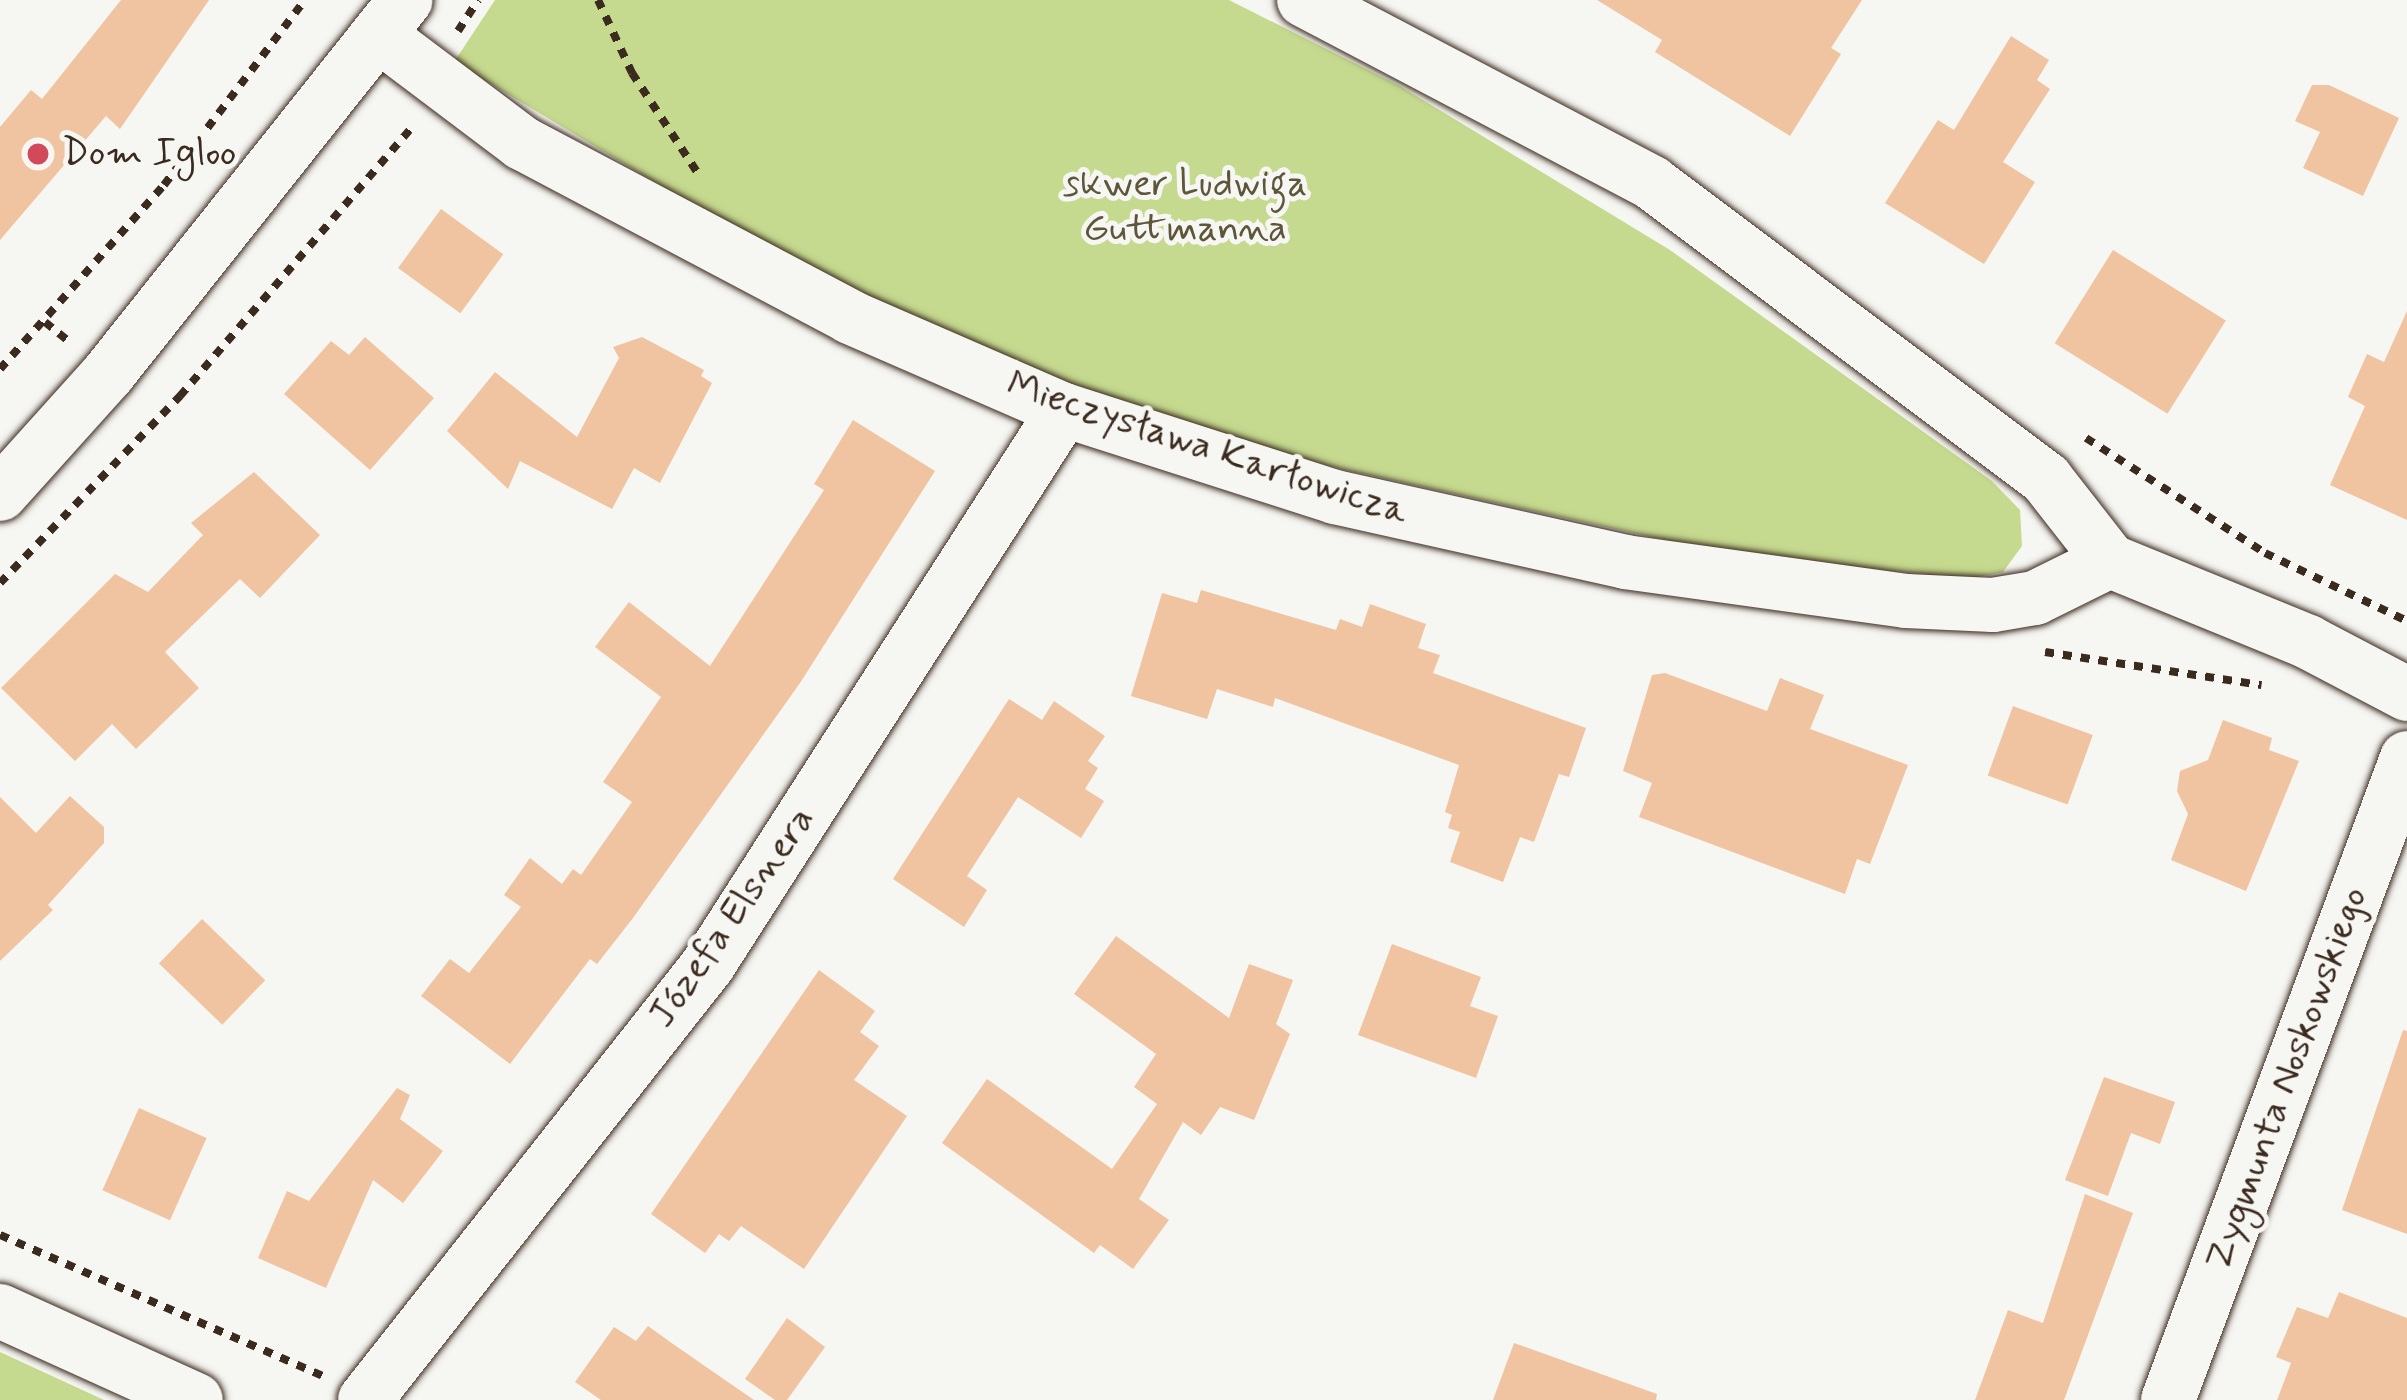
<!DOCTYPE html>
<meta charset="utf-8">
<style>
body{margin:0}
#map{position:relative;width:2407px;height:1400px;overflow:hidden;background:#f6f6f2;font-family:Mynerve,sans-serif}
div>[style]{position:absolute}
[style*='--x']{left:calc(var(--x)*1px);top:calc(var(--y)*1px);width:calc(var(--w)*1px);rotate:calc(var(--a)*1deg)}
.green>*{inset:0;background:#c6da8f}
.building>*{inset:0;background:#f1c4a1;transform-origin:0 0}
.path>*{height:8px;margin-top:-4px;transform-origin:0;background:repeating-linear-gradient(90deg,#3b2a1e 0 9px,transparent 0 18px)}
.roads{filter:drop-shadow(0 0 3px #3b2a1e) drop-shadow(0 0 3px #3b2a1e)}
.minor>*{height:54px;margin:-27px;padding:0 27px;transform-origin:27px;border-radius:27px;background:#f6f6f2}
.dots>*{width:33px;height:33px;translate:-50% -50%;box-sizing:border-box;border:6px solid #f6f6f2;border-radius:50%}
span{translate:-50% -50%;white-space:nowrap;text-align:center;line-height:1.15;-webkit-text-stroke:10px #f6f6f2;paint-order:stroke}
.poi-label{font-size:39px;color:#3b2a1e}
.left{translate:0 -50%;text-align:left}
.park-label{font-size:39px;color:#5e563a}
.street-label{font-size:39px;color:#3b2a1e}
</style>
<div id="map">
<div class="green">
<i style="clip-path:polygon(495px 0,1229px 0,1400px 86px,1670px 250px,1992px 481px,2020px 510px,2022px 546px,2003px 572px,1968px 579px,1725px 553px,1337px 468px,1134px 410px,878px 303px,750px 239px,454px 62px)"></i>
<i style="clip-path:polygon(0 1352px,104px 1400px,0 1400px)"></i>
</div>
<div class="building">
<i style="clip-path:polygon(121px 0,209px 0,120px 129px,106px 116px,0 240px,0 127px,31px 90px,42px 99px)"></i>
<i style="clip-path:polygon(1597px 0,1862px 0,1831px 48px,1841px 54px,1790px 136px,1655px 52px,1662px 40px)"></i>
<i style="clip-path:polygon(2011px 36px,2049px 60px,2037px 80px,2050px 89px,2003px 162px,2035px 182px,1984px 264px,1885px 203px,1938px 120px,1954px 130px)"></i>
<i style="clip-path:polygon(2312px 85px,2329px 85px,2399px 118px,2363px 196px,2303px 168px,2320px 132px,2295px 121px)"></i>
<i style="left:441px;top:209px;width:77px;height:73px;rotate:36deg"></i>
<i style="left:2113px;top:250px;width:133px;height:110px;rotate:32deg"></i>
<i style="clip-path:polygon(2407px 311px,2407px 520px,2330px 485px,2365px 406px,2348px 397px,2367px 354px,2384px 362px)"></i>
<i style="clip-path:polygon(365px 337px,434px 398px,370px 470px,284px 394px,331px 341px,349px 355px)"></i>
<i style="clip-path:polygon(642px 337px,704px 370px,701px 376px,712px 383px,660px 483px,634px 468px,612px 509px,520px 461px,508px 489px,447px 431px,495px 372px,577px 437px,619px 358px,613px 347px)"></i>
<i style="clip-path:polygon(853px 420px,935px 471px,800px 683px,633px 918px,597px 964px,590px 959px,510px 1064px,421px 996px,450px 959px,469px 973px,521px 907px,504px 895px,530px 858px,562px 884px,573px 869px,581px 875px,632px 802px,603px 782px,661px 697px,595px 647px,629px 602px,710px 666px,824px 490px,814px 484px)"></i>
<i style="clip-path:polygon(254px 472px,320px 535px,260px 598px,240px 579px,165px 652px,199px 688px,136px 749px,112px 724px,75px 761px,1px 688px,115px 574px,148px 592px,203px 535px,191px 523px)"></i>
<i style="clip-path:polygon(1201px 590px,1336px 630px,1340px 619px,1362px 627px,1370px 604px,1426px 624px,1418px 648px,1440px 655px,1433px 673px,1586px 728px,1569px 777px,1559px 774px,1534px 842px,1520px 837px,1503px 882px,1450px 862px,1460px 832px,1448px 828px,1452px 815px,1445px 812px,1459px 765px,1275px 698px,1273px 707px,1217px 689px,1207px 719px,1131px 696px,1162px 593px,1197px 603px)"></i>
<i style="clip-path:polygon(1665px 673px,1767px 711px,1780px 678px,1824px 695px,1810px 729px,1908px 765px,1870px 864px,1857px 859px,1845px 894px,1639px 817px,1652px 783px,1623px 771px,1652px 675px)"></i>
<i style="clip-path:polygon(1009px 699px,1042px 720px,1054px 701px,1105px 736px,1088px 761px,1098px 768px,1085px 789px,1104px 801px,1081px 838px,1018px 797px,967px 876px,987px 890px,964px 927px,893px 879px)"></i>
<i style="left:2013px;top:706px;width:85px;height:74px;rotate:20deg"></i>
<i style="clip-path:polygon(2223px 720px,2272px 738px,2269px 750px,2299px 761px,2246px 891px,2171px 860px,2188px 814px,2177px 791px,2180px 771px,2208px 760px)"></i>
<i style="clip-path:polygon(70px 796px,104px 827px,104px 843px,48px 905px,53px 910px,0 961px,0 797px,36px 833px)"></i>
<i style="left:202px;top:919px;width:88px;height:62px;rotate:44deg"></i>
<i style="clip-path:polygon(1116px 936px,1229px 1018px,1249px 964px,1293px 980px,1276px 1024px,1290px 1034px,1254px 1120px,1220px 1107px,1201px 1135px,1183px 1122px,1139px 1199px,1169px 1220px,1133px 1269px,1100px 1245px,1094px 1253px,942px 1143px,987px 1079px,1112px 1169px,1157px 1104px,1134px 1087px,1156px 1054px,1074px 994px)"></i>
<i style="clip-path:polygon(1392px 944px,1481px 977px,1470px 1006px,1498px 1016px,1476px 1078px,1358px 1035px)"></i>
<i style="clip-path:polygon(819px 970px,875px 1011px,860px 1032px,879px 1046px,854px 1080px,907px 1116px,804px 1269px,741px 1226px,729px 1241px,719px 1234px,705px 1253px,651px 1214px)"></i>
<i style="clip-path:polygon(2403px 1030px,2407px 1031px,2407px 1234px,2342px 1210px)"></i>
<i style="clip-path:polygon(2104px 1077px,2175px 1102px,2160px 1144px,2131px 1133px,2108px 1196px,2065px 1180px)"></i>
<i style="clip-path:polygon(397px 1088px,410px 1095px,400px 1119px,443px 1151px,403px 1203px,373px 1180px,326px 1288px,258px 1258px,287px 1191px,309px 1201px)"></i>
<i style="left:139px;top:1108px;width:74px;height:90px;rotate:24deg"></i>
<i style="clip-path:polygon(2085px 1194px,2133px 1213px,2064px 1400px,1975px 1400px,2008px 1310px,2043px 1323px)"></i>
<i style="clip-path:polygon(2339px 1292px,2407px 1318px,2407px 1400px,2277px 1400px,2291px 1363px,2276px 1357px,2297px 1307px,2328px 1318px)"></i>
<i style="clip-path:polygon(787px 1318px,825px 1347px,787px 1400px,775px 1400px,745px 1379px)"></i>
<i style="clip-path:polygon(648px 1326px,673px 1344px,754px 1400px,601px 1400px,575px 1382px,614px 1327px,636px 1341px)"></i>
<i style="clip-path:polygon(1514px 1343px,1657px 1394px,1656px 1400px,1493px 1400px)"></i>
</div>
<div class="path">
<i style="--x:598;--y:0;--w:81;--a:65"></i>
<i style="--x:632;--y:73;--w:122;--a:56.7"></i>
<i style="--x:458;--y:31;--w:37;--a:-57"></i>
<i style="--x:45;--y:322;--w:33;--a:39"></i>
<i style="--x:0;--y:369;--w:246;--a:-48.3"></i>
<i style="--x:164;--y:185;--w:233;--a:-52.7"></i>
<i style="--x:2086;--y:438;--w:213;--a:32.7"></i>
<i style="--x:2265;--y:553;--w:157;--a:25.6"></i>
<i style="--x:0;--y:583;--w:260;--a:-46.1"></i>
<i style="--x:180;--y:396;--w:357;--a:-49.2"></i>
<i style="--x:2045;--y:652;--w:219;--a:8.7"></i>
<i style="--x:0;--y:1235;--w:352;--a:23.6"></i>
</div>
<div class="roads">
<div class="minor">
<i style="--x:1304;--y:0;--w:393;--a:27.7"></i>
<i style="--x:1652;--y:183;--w:493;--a:36.9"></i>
<i style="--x:2046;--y:479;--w:104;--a:52"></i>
<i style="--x:2110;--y:561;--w:214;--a:22.2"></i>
<i style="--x:2308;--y:642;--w:112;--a:27.7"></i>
<i style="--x:380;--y:36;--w:178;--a:37"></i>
<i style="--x:522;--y:143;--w:371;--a:27.9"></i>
<i style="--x:850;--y:317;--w:233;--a:23.5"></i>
<i style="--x:1064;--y:410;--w:285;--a:17.8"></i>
<i style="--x:1335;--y:497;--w:297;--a:12.6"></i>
<i style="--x:1625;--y:562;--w:284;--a:7.9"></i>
<i style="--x:1906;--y:601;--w:87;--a:2.6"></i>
<i style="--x:1993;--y:605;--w:43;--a:-9.5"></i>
<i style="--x:2035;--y:598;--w:84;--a:-26.3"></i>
<i style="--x:0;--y:494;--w:161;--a:-48"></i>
<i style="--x:108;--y:374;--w:478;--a:-51.5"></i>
<i style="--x:0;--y:1311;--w:215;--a:24.4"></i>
<i style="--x:365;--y:1400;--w:554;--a:-51.74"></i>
<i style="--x:708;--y:965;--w:659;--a:-57.32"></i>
<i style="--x:2168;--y:1400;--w:685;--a:-69.58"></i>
</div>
</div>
<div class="dots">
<i style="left:38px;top:154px;background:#d1495b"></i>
</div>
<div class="poi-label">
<span class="left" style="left:62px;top:154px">Dom Igloo</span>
</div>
<div class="park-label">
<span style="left:1185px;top:208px">skwer Ludwiga<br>Guttmanna</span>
</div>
<div class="street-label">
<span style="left:1207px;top:449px;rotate:18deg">Mieczysława Karłowicza</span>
<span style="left:733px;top:918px;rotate:-55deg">Józefa Elsnera</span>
<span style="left:2288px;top:1079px;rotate:-70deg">Zygmunta Noskowskiego</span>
</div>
</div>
